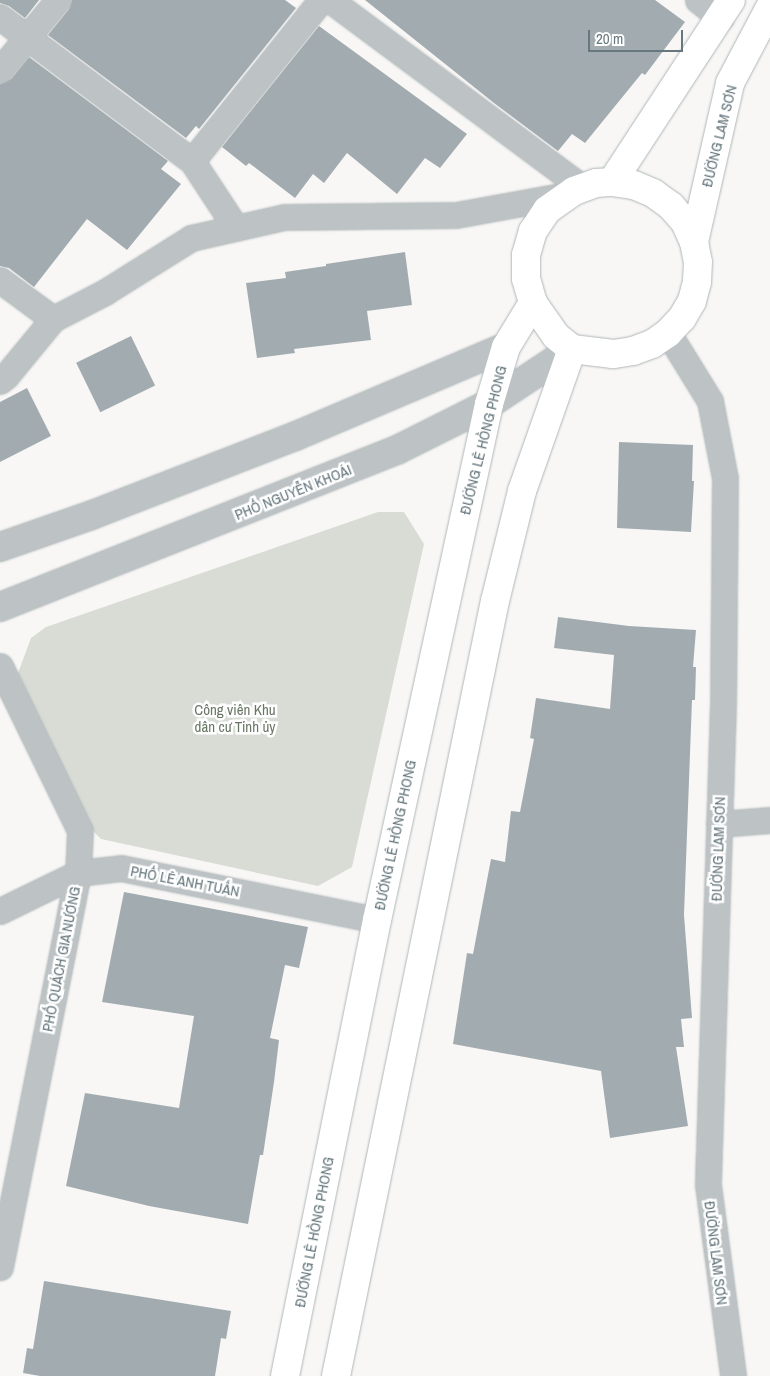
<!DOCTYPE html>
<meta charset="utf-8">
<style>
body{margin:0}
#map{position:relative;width:770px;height:1376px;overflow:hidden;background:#f8f7f5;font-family:"Archivo Narrow",sans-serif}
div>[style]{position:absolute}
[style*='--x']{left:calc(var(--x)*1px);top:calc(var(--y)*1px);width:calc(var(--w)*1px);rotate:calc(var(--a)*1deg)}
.green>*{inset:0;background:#d8dcd5}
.building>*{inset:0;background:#a2acb0;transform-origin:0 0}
.roads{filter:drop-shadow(0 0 1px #afb6b9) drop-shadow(0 0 1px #afb6b9)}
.minor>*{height:25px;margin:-12.5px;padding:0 12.5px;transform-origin:12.5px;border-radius:12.5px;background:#bdc2c4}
.tertiary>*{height:28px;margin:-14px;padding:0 14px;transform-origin:14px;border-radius:14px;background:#bdc2c4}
.secondary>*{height:28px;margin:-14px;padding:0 14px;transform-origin:14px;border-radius:14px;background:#fff}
span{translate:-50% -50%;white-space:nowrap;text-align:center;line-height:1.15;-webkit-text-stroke:5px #fff;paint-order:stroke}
.street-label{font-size:15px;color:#66777d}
.park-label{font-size:15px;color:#6a7664}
.scale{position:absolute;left:588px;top:30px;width:95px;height:22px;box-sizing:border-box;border:2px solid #66777d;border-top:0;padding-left:6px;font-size:15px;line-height:18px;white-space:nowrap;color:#66777d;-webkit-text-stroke:4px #fff;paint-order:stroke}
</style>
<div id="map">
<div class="green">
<i style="clip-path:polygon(378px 512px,404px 512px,424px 544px,352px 867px,318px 886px,101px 839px,94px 832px,18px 673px,31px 638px,46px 627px)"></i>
</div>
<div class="building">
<i style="clip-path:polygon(0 0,39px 0,25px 18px,9px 6px,0 3px)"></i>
<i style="clip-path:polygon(72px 0,285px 0,296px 8px,199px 129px,196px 126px,186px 138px,48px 35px,69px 9px)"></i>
<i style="clip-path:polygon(365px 0,655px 0,685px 22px,645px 75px,642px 73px,585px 143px,572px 134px,558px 151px,494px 103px)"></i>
<i style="clip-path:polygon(319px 26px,467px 134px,440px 168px,425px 158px,397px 194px,347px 153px,324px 183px,313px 174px,295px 198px,249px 163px,246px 166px,222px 147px)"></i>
<i style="clip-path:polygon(29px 57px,168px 161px,161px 169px,181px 184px,127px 250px,87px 219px,34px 287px,9px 268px,0 266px,0 84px,11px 79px)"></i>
<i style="clip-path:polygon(405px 252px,412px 305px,367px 311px,371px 340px,294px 349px,295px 353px,257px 358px,246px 283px,286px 278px,285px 272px,326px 266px,326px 264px)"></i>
<i style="left:131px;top:336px;width:55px;height:61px;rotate:64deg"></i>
<i style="clip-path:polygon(27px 388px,51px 436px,0 462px,0 402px)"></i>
<i style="clip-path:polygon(619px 442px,693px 445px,692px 481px,694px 481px,691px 532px,617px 528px)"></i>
<i style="clip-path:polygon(558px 617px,629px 626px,696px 630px,693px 667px,696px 667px,695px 700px,692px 700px,684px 915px,692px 1018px,681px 1019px,684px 1047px,676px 1047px,688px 1126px,610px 1138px,601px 1071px,453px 1044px,467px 953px,473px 954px,491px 859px,505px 862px,511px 811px,520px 812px,534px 739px,530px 738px,536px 698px,610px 709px,614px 655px,554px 648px)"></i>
<i style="clip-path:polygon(124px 892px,308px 927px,299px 968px,285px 965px,270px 1038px,279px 1040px,274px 1082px,263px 1155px,260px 1155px,248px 1224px,149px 1206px,66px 1186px,85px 1093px,179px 1108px,194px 1016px,102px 1002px)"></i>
<i style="clip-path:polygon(44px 1281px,231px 1311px,226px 1339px,221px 1338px,215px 1376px,40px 1376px,23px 1373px,27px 1348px,33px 1349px)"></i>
</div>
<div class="roads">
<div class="minor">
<i style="--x:330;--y:0;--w:314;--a:36.6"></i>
<i style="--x:698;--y:0;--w:29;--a:38"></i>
<i style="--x:0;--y:17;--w:240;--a:36.9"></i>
<i style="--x:192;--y:161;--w:80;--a:56.7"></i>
<i style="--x:0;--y:70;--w:91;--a:-50.4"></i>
<i style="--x:192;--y:161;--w:206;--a:-51.3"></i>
<i style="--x:0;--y:280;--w:66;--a:36.3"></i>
<i style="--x:668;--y:333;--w:80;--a:58.3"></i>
<i style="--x:710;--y:401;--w:78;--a:79"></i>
<i style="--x:725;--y:478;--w:226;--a:90.5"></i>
<i style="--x:723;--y:704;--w:481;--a:91.8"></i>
<i style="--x:708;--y:1185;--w:193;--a:82.5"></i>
<i style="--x:0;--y:381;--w:8;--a:-40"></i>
<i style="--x:6;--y:376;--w:74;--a:-50.5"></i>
<i style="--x:53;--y:319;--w:59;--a:-27.4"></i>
<i style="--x:105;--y:292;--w:102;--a:-32.1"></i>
<i style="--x:191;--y:238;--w:95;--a:-12.7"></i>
<i style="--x:284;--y:217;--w:172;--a:-0.7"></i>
<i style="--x:456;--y:215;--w:112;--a:-10.3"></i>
<i style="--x:0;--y:666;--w:183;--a:64.1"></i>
<i style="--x:80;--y:831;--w:42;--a:92.7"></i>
<i style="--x:78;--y:873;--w:402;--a:101.2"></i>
<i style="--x:719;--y:824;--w:51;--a:-4.5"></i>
<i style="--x:0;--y:911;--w:87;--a:-26"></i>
<i style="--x:78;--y:873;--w:43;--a:-6.6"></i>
<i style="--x:121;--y:868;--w:261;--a:11.5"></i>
</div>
<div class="tertiary">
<i style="--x:0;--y:547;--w:97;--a:-19.2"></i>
<i style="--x:92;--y:515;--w:219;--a:-21.2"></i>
<i style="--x:296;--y:436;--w:228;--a:-23"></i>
<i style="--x:0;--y:607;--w:427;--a:-21.6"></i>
<i style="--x:397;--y:450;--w:103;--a:-26.6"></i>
<i style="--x:489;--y:404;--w:100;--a:-33.5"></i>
</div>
<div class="secondary">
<i style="--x:612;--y:182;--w:22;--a:8"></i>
<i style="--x:634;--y:185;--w:21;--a:23"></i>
<i style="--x:653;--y:193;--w:22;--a:36"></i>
<i style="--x:671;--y:206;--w:21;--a:49"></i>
<i style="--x:685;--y:222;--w:22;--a:66"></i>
<i style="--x:694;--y:242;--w:20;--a:79"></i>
<i style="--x:698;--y:262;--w:20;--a:93"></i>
<i style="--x:697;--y:282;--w:20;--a:105"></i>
<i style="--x:692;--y:301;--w:20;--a:120"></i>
<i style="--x:682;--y:318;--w:21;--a:133"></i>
<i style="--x:668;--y:333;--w:19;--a:145"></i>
<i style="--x:652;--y:344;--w:20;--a:160"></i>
<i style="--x:633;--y:351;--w:20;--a:171"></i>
<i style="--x:613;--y:354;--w:41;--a:-173"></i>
<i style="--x:572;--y:349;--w:21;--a:-141"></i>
<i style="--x:556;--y:336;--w:40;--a:-124.9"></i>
<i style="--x:533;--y:303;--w:25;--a:-106"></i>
<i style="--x:526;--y:279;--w:24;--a:-90"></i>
<i style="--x:526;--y:255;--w:25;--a:-74"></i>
<i style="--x:533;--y:231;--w:25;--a:-56"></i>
<i style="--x:547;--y:210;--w:33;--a:-35"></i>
<i style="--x:574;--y:191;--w:23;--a:-20"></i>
<i style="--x:596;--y:183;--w:16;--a:-4"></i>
<i style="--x:612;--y:182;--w:217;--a:-56.8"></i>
<i style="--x:694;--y:242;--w:163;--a:-77.2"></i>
<i style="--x:730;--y:83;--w:86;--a:-62.2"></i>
<i style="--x:285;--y:1376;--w:465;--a:-78.6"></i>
<i style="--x:377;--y:920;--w:528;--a:-77.75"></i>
<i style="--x:489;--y:404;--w:59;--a:-73.4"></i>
<i style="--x:506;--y:347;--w:52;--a:-58.5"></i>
<i style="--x:336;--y:1376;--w:791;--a:-78.41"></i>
<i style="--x:495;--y:601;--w:113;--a:-76.2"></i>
<i style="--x:522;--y:491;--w:151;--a:-70.6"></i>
</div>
</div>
<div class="street-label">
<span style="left:719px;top:136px;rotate:-76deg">ĐƯỜNG LAM SƠN</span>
<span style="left:483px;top:440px;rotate:-76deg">ĐƯỜNG LÊ HỒNG PHONG</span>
<span style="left:293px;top:492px;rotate:-22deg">PHỐ NGUYỄN KHOÁI</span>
<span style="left:395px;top:835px;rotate:-78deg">ĐƯỜNG LÊ HỒNG PHONG</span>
<span style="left:718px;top:849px;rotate:-88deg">ĐƯỜNG LAM SƠN</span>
<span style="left:185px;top:881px;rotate:11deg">PHỐ LÊ ANH TUẤN</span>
<span style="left:61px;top:959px;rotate:-79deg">PHỐ QUÁCH GIA NƯƠNG</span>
<span style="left:314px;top:1232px;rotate:-79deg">ĐƯỜNG LÊ HỒNG PHONG</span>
<span style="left:716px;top:1253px;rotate:83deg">ĐƯỜNG LAM SƠN</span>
</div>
<div class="park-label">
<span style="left:235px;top:718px">Công viên Khu<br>dân cư Tỉnh ủy</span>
</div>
<div class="scale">20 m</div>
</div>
